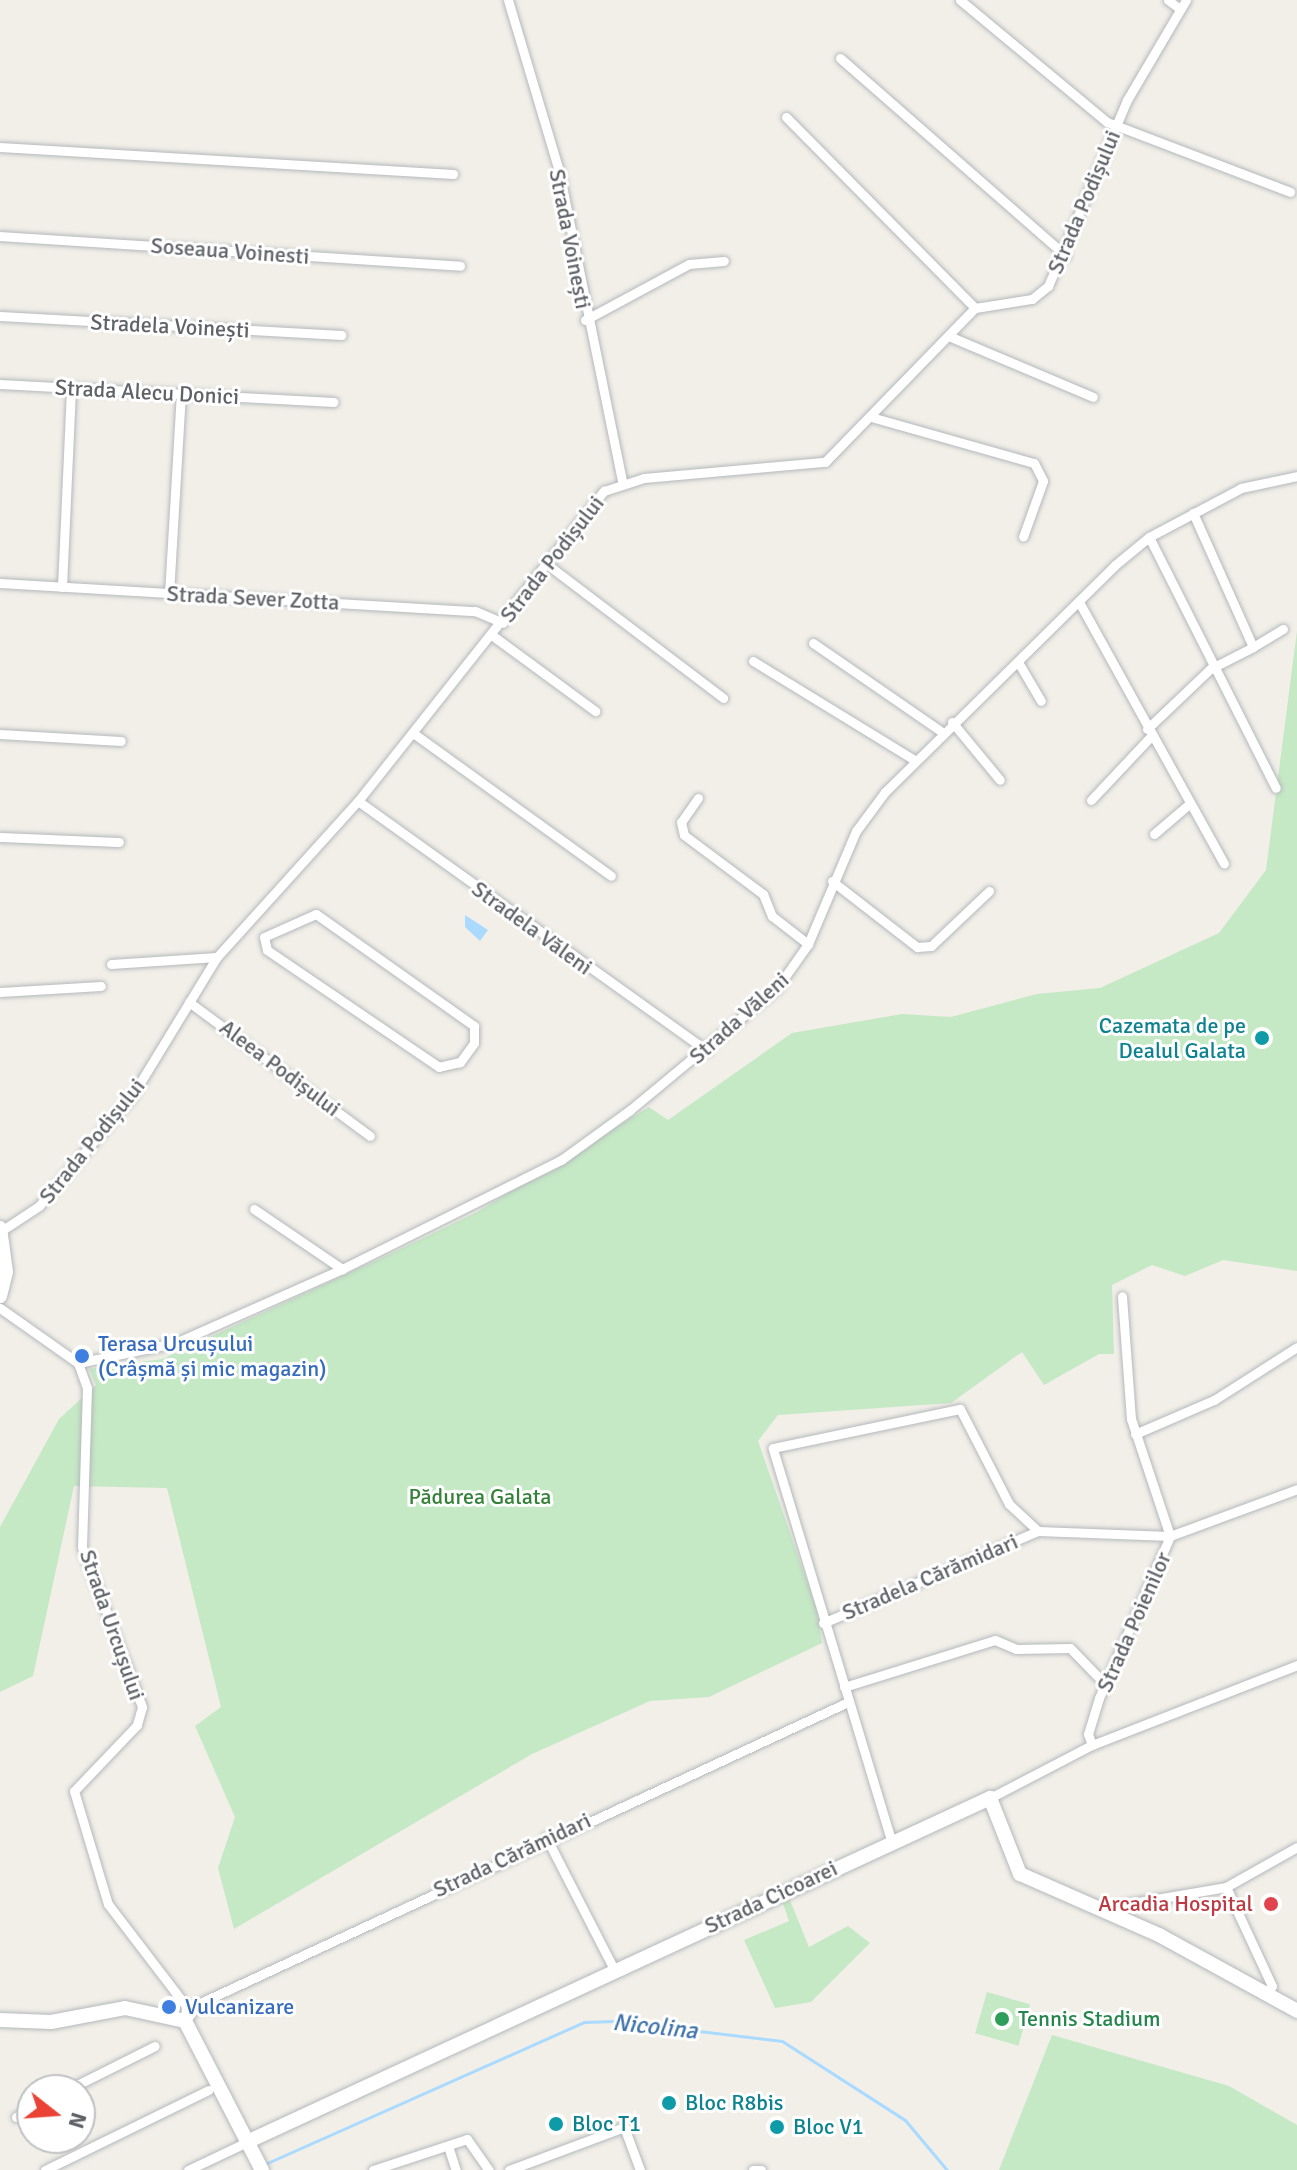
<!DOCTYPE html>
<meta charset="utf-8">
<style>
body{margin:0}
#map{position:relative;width:1297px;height:2170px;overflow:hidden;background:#f1efe8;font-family:Signika,sans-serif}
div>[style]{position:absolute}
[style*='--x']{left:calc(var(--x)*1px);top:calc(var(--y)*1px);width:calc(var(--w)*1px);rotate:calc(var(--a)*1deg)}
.green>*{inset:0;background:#c5e8c5;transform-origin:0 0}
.water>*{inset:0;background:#aadaff}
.stream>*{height:3px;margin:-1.5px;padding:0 1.5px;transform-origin:1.5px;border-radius:1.5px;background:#aadaff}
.roads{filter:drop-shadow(0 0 2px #b5b8bc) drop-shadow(0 0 2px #b5b8bc)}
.street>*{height:9px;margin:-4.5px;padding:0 4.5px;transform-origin:4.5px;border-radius:4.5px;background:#fff}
.secondary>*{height:14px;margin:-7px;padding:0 7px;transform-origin:7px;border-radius:7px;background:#fff}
.dots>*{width:22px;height:22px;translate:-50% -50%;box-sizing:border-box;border:4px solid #fff;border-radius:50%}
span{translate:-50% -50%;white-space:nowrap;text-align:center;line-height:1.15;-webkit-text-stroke:6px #fff;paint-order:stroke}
.street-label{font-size:22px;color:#5f6368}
.culture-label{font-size:22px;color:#0d838f}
.right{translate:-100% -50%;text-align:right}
.left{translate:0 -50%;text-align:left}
.shop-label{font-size:22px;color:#366cbe}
.park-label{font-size:22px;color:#348238}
.health-label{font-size:22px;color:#be3a42}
.leisure-label{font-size:22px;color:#27864d}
.water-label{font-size:24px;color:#4174aa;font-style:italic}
.north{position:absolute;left:16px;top:2074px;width:80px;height:80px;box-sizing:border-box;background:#fff;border:2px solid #bfc1c3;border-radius:50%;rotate:107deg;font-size:22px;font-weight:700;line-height:32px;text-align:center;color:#5f6368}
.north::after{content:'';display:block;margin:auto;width:28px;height:36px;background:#ea4335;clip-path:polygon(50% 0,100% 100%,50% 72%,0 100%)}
</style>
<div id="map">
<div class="green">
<i style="clip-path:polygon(1297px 631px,1297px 1271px,1223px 1260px,1185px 1276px,1152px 1265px,1112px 1285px,1114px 1354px,1099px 1354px,1044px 1385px,1022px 1352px,951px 1403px,778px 1415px,758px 1441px,817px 1610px,822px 1643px,709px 1697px,650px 1701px,532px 1754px,234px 1929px,218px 1868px,235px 1817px,195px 1726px,221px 1707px,167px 1488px,74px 1486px,33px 1676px,0 1692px,0 1527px,59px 1419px,96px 1385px,89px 1369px,162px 1359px,390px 1254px,477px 1212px,649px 1107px,668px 1120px,792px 1033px,902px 1014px,951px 1017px,1037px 994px,1100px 988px,1219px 933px,1266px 870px)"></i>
<i style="clip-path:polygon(789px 1898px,809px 1947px,848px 1926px,870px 1943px,811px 2002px,775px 2008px,744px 1940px,789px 1921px,782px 1901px)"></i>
<i style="left:987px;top:1992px;width:45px;height:43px;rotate:16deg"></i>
<i style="clip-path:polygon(1052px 2035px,1229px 2086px,1297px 2125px,1297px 2170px,999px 2170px)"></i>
</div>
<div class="water">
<i style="clip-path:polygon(465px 915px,488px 930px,480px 941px,465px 927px)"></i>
</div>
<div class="stream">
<i style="--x:265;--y:2164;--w:349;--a:-24"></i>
<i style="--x:584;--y:2022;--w:31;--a:-2"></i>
<i style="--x:615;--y:2021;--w:168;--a:6.8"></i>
<i style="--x:782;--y:2041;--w:146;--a:32.7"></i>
<i style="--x:905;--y:2120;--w:65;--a:50"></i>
</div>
<div class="roads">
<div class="street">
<i style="--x:508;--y:0;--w:178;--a:73.4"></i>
<i style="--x:559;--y:171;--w:316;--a:78.5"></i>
<i style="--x:960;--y:0;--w:191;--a:39.7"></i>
<i style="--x:1107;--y:122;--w:196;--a:20.9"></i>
<i style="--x:1168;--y:0;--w:15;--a:37"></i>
<i style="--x:840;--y:58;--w:300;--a:41.2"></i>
<i style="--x:786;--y:117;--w:269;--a:45.3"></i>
<i style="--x:0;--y:147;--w:454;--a:3.4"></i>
<i style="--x:0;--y:236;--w:461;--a:3.7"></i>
<i style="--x:0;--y:316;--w:342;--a:3.2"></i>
<i style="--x:585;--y:320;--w:118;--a:-28.3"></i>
<i style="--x:689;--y:264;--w:35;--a:-5"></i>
<i style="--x:951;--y:337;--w:154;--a:22.9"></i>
<i style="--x:0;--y:384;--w:334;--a:3.1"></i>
<i style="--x:871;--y:417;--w:169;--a:15.8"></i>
<i style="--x:1034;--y:463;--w:20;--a:63"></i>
<i style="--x:1043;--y:481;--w:59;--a:109.7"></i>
<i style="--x:1149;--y:537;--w:281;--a:63.2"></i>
<i style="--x:548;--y:565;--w:220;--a:37.2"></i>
<i style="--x:0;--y:583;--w:476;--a:3.4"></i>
<i style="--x:475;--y:611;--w:30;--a:23"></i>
<i style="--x:62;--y:587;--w:200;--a:-87.4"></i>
<i style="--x:169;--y:594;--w:200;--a:-86.6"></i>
<i style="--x:1079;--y:602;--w:299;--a:61"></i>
<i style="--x:493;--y:636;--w:127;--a:36.3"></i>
<i style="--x:813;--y:643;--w:157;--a:34.6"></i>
<i style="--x:1253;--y:647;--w:35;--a:-31"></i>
<i style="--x:753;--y:661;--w:188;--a:31.5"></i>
<i style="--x:1018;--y:662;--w:45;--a:59.5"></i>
<i style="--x:952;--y:722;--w:75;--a:50.4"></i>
<i style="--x:1147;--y:729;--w:87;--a:-43.6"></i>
<i style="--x:1210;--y:669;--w:48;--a:-27.1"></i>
<i style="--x:1253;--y:647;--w:147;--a:-114.1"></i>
<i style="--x:413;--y:733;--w:244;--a:35.8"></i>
<i style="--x:0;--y:734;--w:121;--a:3.3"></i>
<i style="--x:698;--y:798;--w:29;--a:125"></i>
<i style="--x:681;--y:822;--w:13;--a:77"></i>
<i style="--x:684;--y:835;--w:99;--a:36.8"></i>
<i style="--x:763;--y:894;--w:24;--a:68"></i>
<i style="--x:772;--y:916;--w:46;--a:37.9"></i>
<i style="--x:1091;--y:800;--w:88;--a:-46.8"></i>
<i style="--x:358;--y:801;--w:429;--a:35.6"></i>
<i style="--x:1154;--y:834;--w:46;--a:-40.6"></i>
<i style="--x:0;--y:837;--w:119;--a:2.4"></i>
<i style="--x:832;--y:881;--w:108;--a:37.8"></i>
<i style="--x:917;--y:947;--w:14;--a:-4"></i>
<i style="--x:931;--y:946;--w:80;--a:-43.5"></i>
<i style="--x:316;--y:914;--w:194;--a:35.3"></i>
<i style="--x:474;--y:1026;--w:17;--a:90"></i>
<i style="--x:474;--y:1043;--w:24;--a:126"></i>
<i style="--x:460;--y:1062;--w:22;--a:167"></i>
<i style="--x:439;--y:1067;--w:208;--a:-145.8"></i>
<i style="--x:267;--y:950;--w:13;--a:-103"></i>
<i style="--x:264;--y:937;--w:57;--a:-23.9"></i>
<i style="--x:111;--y:964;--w:106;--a:-3.8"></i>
<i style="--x:0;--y:992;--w:101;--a:-3.4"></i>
<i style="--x:189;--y:1002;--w:225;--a:36.5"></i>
<i style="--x:254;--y:1209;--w:107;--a:34.3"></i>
<i style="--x:1;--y:1231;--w:45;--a:-33.3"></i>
<i style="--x:39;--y:1206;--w:144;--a:-49.8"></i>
<i style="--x:132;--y:1096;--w:163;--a:-58.6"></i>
<i style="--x:217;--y:957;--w:210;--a:-47.9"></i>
<i style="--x:358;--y:801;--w:396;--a:-51.6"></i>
<i style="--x:604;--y:491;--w:42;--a:-18"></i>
<i style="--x:644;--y:478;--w:182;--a:-5.1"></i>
<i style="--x:825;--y:462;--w:215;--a:-45.8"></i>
<i style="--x:975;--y:308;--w:58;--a:-9"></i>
<i style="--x:1032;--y:299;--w:21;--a:-39"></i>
<i style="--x:1048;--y:286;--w:202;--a:-67"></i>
<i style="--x:1127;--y:100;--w:116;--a:-59.5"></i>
<i style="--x:0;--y:1308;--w:95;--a:35.2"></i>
<i style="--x:78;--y:1363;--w:27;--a:70"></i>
<i style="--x:87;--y:1388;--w:159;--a:91.8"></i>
<i style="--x:82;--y:1547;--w:171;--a:69.4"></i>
<i style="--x:142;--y:1707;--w:19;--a:106"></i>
<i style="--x:137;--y:1725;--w:91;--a:133.7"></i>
<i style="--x:74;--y:1791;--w:118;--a:73.3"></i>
<i style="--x:108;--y:1904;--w:128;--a:52.6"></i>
<i style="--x:186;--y:2006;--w:15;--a:94"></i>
<i style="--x:78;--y:1363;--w:99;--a:-11.7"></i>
<i style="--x:175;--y:1343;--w:183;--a:-23.9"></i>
<i style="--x:342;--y:1269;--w:245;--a:-26.5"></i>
<i style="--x:561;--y:1160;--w:85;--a:-35.9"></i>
<i style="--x:630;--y:1110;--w:191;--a:-39.7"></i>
<i style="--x:777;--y:988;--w:54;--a:-54.8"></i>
<i style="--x:808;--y:944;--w:123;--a:-67"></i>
<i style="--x:856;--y:831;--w:49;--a:-53.4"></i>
<i style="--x:885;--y:792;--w:323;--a:-44.6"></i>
<i style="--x:1115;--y:565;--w:44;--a:-39.5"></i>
<i style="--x:1149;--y:537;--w:104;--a:-28"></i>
<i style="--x:1241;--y:488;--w:57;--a:-12.1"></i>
<i style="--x:1135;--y:1434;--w:86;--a:-23.3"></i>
<i style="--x:1214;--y:1400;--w:98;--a:-32.6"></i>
<i style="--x:823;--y:1623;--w:234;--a:-23.2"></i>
<i style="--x:1038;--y:1531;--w:132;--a:2.2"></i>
<i style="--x:1170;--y:1536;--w:135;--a:-20.3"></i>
<i style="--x:844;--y:1687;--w:158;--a:-17.3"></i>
<i style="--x:995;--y:1640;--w:23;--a:23"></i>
<i style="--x:1016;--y:1649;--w:54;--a:-1.1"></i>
<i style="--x:1070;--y:1648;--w:50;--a:45.8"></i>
<i style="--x:1092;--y:1745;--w:12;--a:-110"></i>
<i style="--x:1088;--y:1734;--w:38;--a:-73"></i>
<i style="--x:1099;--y:1698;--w:177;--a:-66.3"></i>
<i style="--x:1170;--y:1536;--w:123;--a:-108.4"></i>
<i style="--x:1131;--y:1419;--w:123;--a:-94.2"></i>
<i style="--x:990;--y:1798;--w:115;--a:-27.5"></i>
<i style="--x:1092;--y:1745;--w:220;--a:-21.3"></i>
<i style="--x:546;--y:1837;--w:151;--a:62.8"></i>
<i style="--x:891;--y:1840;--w:409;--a:-106.8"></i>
<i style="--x:773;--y:1448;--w:191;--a:-11.8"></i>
<i style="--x:960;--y:1409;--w:107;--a:62.7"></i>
<i style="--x:1009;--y:1504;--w:40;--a:43"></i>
<i style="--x:1226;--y:1887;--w:109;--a:65.1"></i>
<i style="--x:1272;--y:1986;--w:9;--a:131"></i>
<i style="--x:1111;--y:1913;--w:8;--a:-60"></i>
<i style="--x:1115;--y:1906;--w:113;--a:-9.7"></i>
<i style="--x:1226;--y:1887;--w:81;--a:-29.4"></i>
<i style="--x:186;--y:2020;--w:20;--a:-53"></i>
<i style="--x:198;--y:2004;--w:717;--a:-24.92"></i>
<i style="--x:67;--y:2090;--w:98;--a:-26.6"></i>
<i style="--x:16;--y:2117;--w:18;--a:-29"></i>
<i style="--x:448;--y:2146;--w:25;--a:72"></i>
<i style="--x:45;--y:2170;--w:182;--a:-26.1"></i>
<i style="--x:188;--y:2170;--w:68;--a:-25.4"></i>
<i style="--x:373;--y:2170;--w:99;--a:-18.3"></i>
<i style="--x:467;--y:2139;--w:38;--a:55"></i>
<i style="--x:509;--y:2170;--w:123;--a:-20.5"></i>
<i style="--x:624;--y:2127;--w:46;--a:69.6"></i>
<i style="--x:753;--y:2170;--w:8;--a:0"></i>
</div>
<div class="secondary">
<i style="--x:0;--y:1228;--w:44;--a:82.2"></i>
<i style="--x:6;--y:1272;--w:25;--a:104"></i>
<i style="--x:0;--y:2020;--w:51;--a:2.2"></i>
<i style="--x:51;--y:2022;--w:75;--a:-10.7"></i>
<i style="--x:125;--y:2008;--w:61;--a:12.2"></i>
<i style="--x:185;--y:2021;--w:168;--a:62.7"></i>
<i style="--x:249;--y:2141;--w:817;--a:-24.84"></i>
<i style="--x:990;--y:1798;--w:82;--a:68.5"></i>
<i style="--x:1020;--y:1874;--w:152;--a:23.7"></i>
<i style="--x:1159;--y:1935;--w:158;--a:28.8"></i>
</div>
</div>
<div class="dots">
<i style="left:1262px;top:1038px;background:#0f9aa8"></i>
<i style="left:82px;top:1356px;background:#3f7fe0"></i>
<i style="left:1271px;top:1904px;background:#e0444e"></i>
<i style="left:169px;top:2007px;background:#3f7fe0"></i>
<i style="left:1002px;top:2019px;background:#2e9e5b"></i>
<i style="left:669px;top:2103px;background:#0f9aa8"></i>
<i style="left:556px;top:2124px;background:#0f9aa8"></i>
<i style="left:777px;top:2127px;background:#0f9aa8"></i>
</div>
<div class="street-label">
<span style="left:1084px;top:202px;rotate:-67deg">Strada Podișului</span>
<span style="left:570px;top:239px;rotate:79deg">Strada Voinești</span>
<span style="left:230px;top:251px;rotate:4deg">Soseaua Voinesti</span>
<span style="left:170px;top:326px;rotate:3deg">Stradela Voinești</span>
<span style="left:147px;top:392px;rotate:3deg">Strada Alecu Donici</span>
<span style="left:552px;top:559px;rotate:-52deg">Strada Podișului</span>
<span style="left:253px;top:598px;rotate:3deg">Strada Sever Zotta</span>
<span style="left:532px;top:928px;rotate:36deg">Stradela Văleni</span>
<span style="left:739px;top:1018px;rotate:-42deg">Strada Văleni</span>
<span style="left:280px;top:1068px;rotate:37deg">Aleea Podișului</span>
<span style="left:92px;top:1141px;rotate:-51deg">Strada Podișului</span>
<span style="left:930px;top:1577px;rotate:-23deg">Stradela Cărămidari</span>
<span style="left:1134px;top:1622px;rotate:-66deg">Strada Poienilor</span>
<span style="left:112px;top:1625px;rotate:71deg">Strada Urcușului</span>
<span style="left:512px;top:1855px;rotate:-25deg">Strada Cărămidari</span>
<span style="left:771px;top:1897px;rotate:-25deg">Strada Cicoarei</span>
</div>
<div class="culture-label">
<span class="right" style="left:1246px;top:1038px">Cazemata de pe<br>Dealul Galata</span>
<span class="left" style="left:685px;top:2103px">Bloc R8bis</span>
<span class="left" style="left:572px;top:2124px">Bloc T1</span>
<span class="left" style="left:793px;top:2127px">Bloc V1</span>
</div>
<div class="shop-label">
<span class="left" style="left:98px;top:1356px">Terasa Urcușului<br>(Crâșmă și mic magazin)</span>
<span class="left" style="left:185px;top:2007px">Vulcanizare</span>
</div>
<div class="park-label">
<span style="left:480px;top:1497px">Pădurea Galata</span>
</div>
<div class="health-label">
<span class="right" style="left:1253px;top:1904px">Arcadia Hospital</span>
</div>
<div class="leisure-label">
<span class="left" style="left:1018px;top:2019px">Tennis Stadium</span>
</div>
<div class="water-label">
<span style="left:655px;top:2027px;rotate:6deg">Nicolina</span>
</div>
<div class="north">N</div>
</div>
